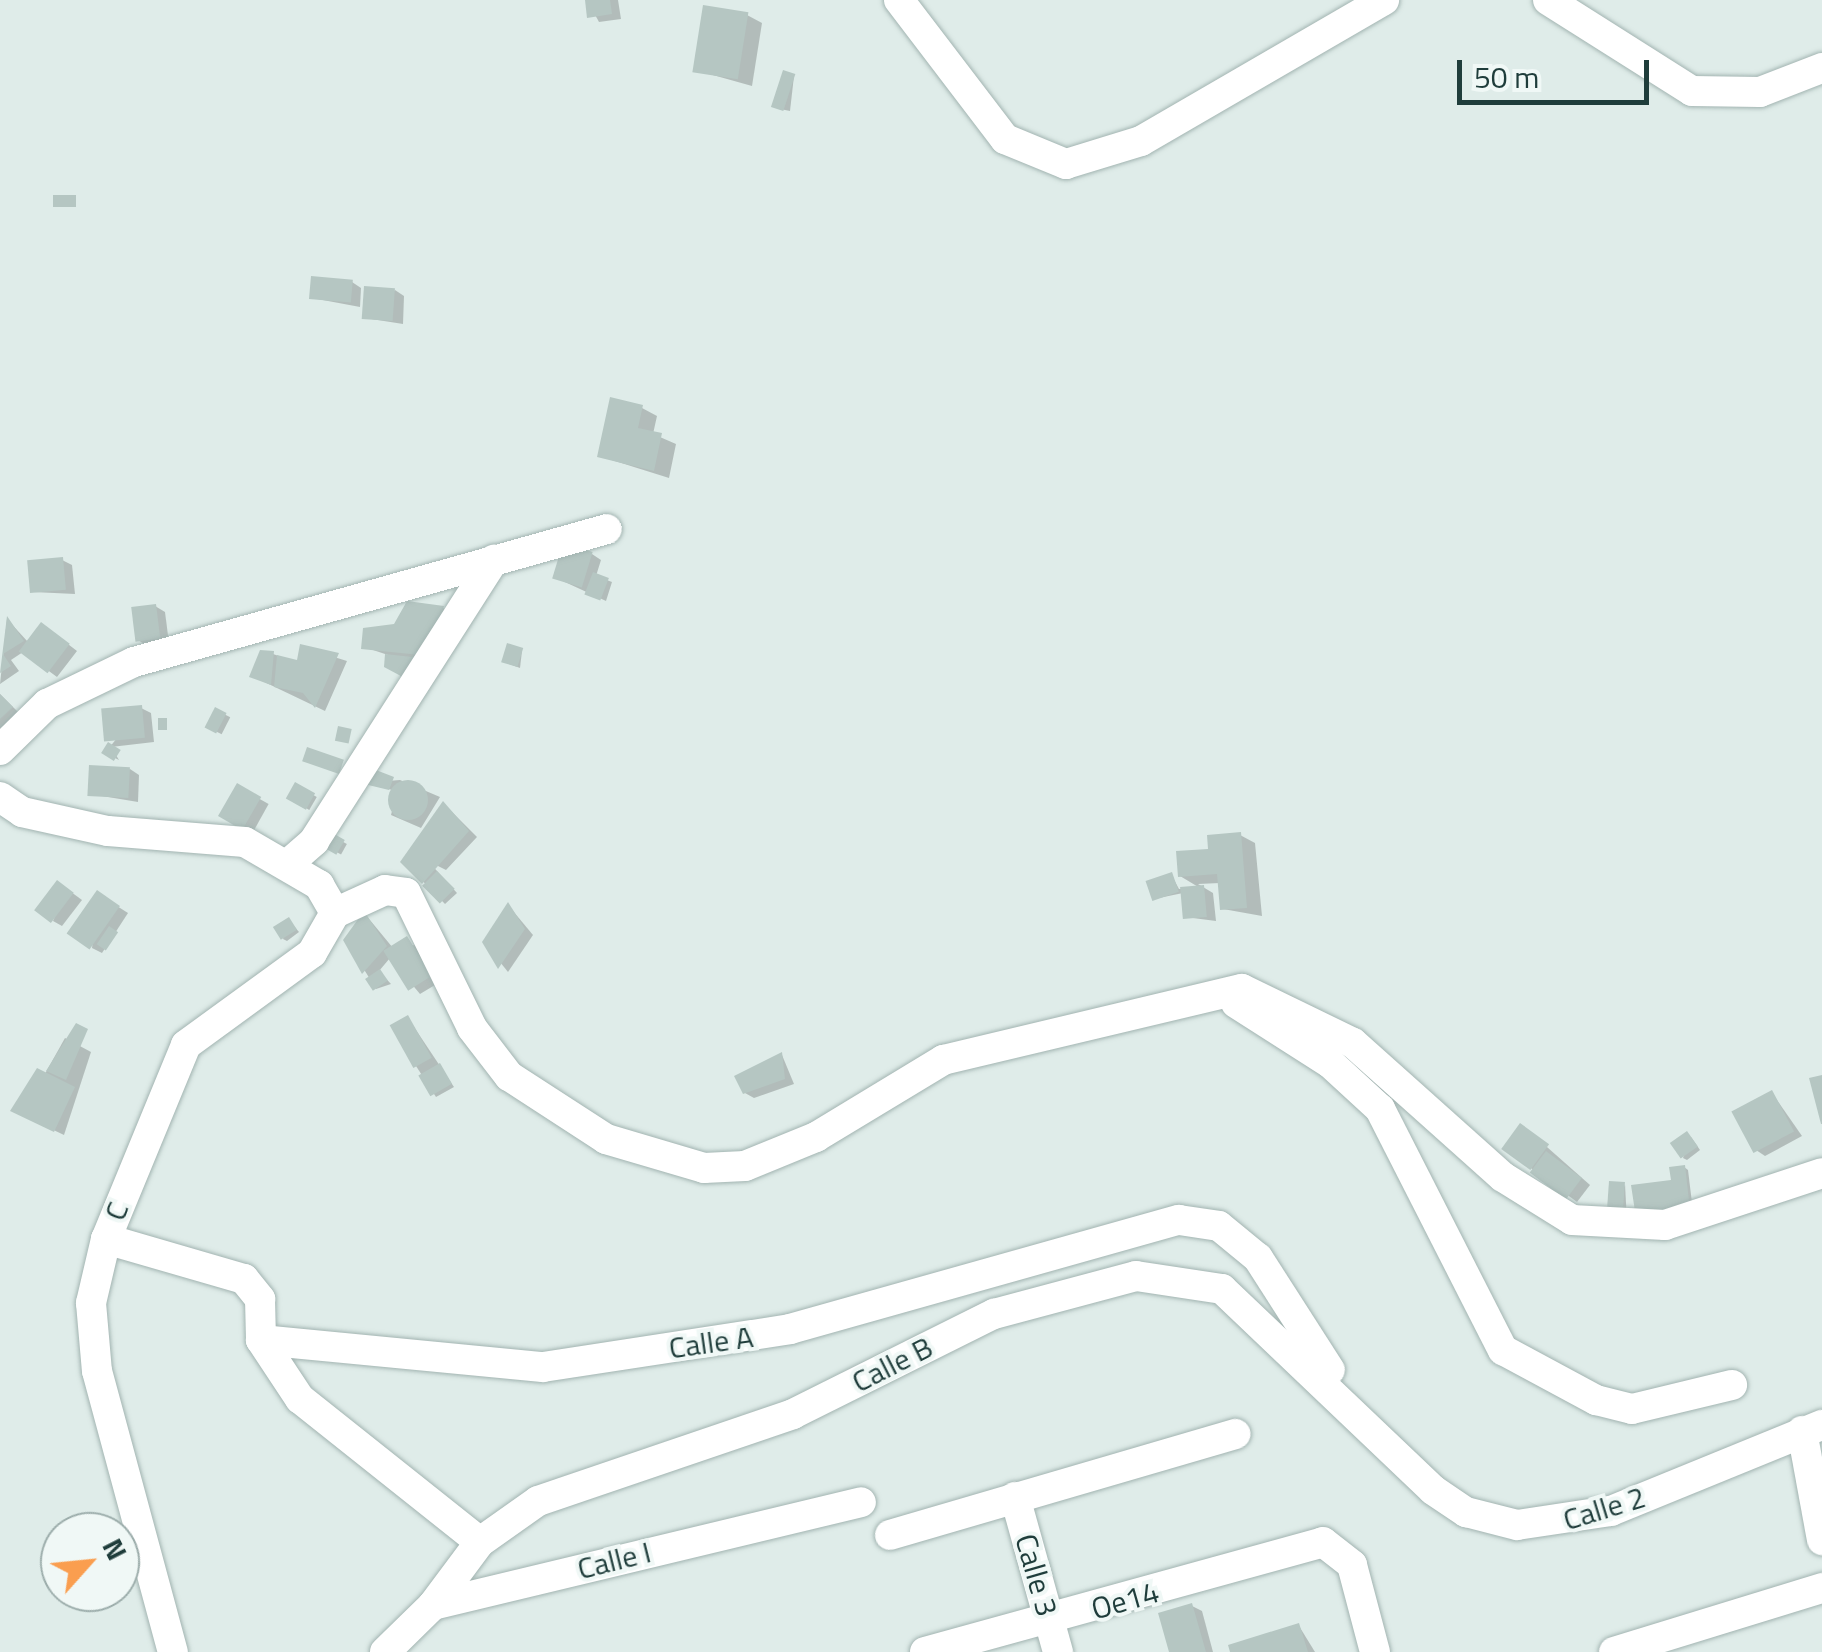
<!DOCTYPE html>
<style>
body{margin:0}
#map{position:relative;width:1822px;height:1652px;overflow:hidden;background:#dfece9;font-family:"Titillium Web",sans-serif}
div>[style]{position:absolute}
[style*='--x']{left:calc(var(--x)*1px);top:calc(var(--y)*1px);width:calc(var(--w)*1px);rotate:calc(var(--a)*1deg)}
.shadow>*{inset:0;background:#0003;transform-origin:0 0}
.building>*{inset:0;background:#b5c6c2;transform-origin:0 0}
.round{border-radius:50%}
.roads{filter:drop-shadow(0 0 2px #a2b4b1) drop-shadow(0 0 2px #a2b4b1)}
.minor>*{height:30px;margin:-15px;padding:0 15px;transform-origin:15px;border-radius:15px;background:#fff}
span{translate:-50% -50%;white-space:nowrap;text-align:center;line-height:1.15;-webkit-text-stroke:8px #f0f8f6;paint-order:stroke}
.street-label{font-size:30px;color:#1f3d3b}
.north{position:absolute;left:40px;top:1512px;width:100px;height:100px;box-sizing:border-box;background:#f0f8f6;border:2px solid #9cadab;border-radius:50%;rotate:63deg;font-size:28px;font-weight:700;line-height:40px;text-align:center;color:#1f3d3b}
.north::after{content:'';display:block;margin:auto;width:35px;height:45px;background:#fa9e4f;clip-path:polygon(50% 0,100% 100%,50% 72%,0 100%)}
.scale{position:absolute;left:1457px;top:60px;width:192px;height:45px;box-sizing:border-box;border:5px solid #1f3d3b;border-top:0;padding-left:12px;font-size:30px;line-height:35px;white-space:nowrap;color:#1f3d3b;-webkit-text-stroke:8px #f0f8f6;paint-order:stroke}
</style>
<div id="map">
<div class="shadow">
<i style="clip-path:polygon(587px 0,618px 0,621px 19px,599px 22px)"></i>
<i style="clip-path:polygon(747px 15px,762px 23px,752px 86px,695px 70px)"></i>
<i style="clip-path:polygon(794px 76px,790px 111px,780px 109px)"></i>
<i style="clip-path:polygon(352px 282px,361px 288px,360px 307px,312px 298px)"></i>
<i style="clip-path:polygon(395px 290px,404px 296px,403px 324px,365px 318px)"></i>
<i style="clip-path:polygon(642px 408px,657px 416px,653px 434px,676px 444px,669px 478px,599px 456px)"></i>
<i style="clip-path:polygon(592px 554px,601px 560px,596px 576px,612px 582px,606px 601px,554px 577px)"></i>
<i style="clip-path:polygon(62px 560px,72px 565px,75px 594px,33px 592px)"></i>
<i style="clip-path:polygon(155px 606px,165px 612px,169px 643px,147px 646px,138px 640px)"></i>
<i style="clip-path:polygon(443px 608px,452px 613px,404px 682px,388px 655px,364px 647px)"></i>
<i style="clip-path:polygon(7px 619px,28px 642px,51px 631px,77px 651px,57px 677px,23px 652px,11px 660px,19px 671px,0 684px)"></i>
<i style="clip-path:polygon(302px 647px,347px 661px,325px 711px,256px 678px,273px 654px,299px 663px)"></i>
<i style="clip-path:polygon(522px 651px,520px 668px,507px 663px)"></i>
<i style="clip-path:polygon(0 694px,20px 714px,0 733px)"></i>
<i style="clip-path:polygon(141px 708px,151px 713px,154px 742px,111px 747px,119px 760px,105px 753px)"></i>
<i style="left:216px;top:710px;width:16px;height:19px;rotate:27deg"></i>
<i style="clip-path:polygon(130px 769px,139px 775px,138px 802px,90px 794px)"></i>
<i style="clip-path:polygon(400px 780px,440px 797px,421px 828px,391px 815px,397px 791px,362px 783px)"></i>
<i style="left:296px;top:785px;width:24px;height:15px;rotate:30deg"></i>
<i style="left:238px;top:787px;width:35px;height:32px;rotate:29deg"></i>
<i style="clip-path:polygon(444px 804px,477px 837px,446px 870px,428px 861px,457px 893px,445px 904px,404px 862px)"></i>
<i style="left:325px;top:832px;width:25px;height:12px;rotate:29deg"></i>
<i style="clip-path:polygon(1240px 835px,1255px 843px,1262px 916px,1223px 909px,1220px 883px,1198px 884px,1213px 893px,1216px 921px,1185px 917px,1183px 893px,1154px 899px,1171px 874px,1179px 889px,1200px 888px,1180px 876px)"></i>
<i style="clip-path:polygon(67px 889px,82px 900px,62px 926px,53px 921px)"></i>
<i style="clip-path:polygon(98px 894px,128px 913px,102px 953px,92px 948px)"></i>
<i style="clip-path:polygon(508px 905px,533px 935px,508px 972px,484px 942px)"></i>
<i style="clip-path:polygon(365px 914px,393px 948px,416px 945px,440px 982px,420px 994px,390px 958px,379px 971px,391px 984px,376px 989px,346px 940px)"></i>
<i style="clip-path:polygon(289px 920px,299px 932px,287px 941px,283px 939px)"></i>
<i style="clip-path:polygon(408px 1018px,454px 1087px,436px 1097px,416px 1066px)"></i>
<i style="clip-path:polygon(65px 1038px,91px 1052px,64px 1135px,22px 1115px)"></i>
<i style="clip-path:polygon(782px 1055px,794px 1084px,754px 1098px,745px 1093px)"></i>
<i style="clip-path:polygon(1772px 1093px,1802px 1136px,1765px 1156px,1756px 1150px)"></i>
<i style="clip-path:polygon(1530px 1132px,1590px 1185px,1577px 1202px,1505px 1149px)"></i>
<i style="clip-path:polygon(1691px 1137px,1700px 1150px,1687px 1160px,1683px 1158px)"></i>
<i style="clip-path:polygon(1684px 1167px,1688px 1170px,1693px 1211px,1669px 1182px)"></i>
<i style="clip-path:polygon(1625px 1184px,1627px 1222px,1613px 1221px)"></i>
<i style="clip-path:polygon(1192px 1606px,1202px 1611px,1213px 1652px,1172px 1652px)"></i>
<i style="clip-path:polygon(1299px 1626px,1315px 1652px,1232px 1652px)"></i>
</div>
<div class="building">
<i style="clip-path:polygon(585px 0,610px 0,612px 14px,587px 18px)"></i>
<i style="left:703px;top:5px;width:46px;height:68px;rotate:9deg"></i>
<i style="left:783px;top:70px;width:13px;height:39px;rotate:18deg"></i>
<i style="left:53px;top:195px;width:23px;height:12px"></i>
<i style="left:311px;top:276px;width:42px;height:23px;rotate:5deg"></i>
<i style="left:364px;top:286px;width:31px;height:33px;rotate:4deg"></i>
<i style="clip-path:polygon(610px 397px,643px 405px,638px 428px,662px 433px,654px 471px,597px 457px)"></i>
<i style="left:563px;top:543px;width:31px;height:37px;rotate:17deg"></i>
<i style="left:63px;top:557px;width:33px;height:36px;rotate:85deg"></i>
<i style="left:593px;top:572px;width:17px;height:24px;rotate:21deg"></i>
<i style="clip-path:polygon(407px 601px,444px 606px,431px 656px,361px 649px,363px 628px,394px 624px)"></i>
<i style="left:156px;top:604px;width:35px;height:25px;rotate:83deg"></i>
<i style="clip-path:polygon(7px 616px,24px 641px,3px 654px,11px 666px,0 673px)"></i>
<i style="left:41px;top:622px;width:36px;height:37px;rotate:37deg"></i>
<i style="left:507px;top:643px;width:17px;height:20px;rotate:17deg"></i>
<i style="clip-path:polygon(300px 644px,339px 653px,315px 708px,303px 693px,274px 687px,277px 655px,297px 660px)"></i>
<i style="clip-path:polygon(260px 650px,274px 651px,271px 685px,249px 677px)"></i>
<i style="clip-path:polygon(385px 654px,421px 658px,414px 683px,384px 667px)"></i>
<i style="clip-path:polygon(0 694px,13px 707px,0 719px)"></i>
<i style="left:142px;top:705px;width:33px;height:41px;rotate:85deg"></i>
<i style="left:215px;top:707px;width:13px;height:23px;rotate:27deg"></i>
<i style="left:158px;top:718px;width:9px;height:12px"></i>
<i style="left:338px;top:726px;width:14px;height:15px;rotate:12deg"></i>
<i style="left:108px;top:742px;width:15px;height:13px;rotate:32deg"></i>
<i style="left:307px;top:747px;width:39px;height:15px;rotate:19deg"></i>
<i style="left:89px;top:765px;width:41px;height:31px;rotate:3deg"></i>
<i style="clip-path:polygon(363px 765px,394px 777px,389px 790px,356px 782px)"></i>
<i class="round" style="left:388px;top:780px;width:40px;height:40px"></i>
<i style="left:295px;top:782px;width:23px;height:19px;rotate:29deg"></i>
<i style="left:237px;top:783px;width:28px;height:38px;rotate:30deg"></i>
<i style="clip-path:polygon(443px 801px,469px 831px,422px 884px,400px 862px)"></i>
<i style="left:324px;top:828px;width:24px;height:17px;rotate:30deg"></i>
<i style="clip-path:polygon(1241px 832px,1247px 908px,1220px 910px,1217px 874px,1178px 877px,1176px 851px,1208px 849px,1207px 835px)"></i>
<i style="left:437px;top:871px;width:25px;height:21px;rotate:45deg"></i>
<i style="left:1172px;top:872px;width:21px;height:28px;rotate:71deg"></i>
<i style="left:57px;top:880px;width:21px;height:38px;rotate:37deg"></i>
<i style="left:1204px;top:885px;width:32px;height:24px;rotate:85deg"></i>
<i style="left:97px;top:890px;width:28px;height:53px;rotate:35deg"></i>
<i style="clip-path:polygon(508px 902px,525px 929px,498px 969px,482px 942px)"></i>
<i style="clip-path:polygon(364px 911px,387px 946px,362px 974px,343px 940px)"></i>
<i style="left:289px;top:917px;width:15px;height:19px;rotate:58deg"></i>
<i style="left:109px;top:926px;width:11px;height:22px;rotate:34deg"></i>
<i style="left:407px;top:936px;width:47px;height:28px;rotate:58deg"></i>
<i style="left:380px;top:969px;width:14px;height:18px;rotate:56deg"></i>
<i style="left:408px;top:1015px;width:49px;height:21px;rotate:61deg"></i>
<i style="clip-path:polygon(76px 1023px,88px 1029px,66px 1080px,46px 1071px)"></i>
<i style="clip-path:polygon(782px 1052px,785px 1079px,743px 1094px,734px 1076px)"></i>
<i style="left:440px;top:1063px;width:24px;height:25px;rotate:60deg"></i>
<i style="clip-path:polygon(37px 1068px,75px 1087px,54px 1132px,10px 1111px)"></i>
<i style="clip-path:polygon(1822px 1075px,1822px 1124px,1821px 1124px,1809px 1078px)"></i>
<i style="left:1772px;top:1090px;width:47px;height:46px;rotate:62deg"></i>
<i style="left:1520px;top:1123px;width:36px;height:32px;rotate:36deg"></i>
<i style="left:1687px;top:1131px;width:19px;height:21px;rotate:55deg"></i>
<i style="left:1546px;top:1151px;width:45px;height:27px;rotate:37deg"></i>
<i style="clip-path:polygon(1685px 1165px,1690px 1210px,1636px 1218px,1631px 1185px,1671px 1180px,1669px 1167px)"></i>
<i style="left:1609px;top:1181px;width:16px;height:39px;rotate:4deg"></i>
<i style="clip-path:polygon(1192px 1603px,1206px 1652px,1169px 1652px,1158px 1613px)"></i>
<i style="clip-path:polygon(1299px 1623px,1308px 1652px,1230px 1652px,1228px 1645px)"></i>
</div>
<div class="roads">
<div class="minor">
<i style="--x:899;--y:0;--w:175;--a:52.7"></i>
<i style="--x:1005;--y:139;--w:66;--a:22.3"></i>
<i style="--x:1066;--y:164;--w:78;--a:-17"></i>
<i style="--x:1141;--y:141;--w:281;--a:-30.1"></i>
<i style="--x:1548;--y:0;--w:170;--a:32.3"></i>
<i style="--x:1692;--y:91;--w:68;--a:0.8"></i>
<i style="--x:1760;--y:92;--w:66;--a:-21.2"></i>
<i style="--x:0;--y:750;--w:66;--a:-44.4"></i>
<i style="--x:47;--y:704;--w:97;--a:-25.8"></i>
<i style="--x:134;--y:662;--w:491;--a:-15.7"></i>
<i style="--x:0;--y:797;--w:27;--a:34"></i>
<i style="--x:22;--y:812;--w:88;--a:12.5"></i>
<i style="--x:108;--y:831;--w:137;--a:4.6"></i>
<i style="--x:245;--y:842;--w:86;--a:30.2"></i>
<i style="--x:319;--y:885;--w:32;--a:60"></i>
<i style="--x:335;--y:913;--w:46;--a:119.9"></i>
<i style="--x:312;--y:953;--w:156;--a:143.9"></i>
<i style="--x:186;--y:1045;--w:210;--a:112.4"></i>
<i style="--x:106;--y:1239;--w:66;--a:103.2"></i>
<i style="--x:91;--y:1303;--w:68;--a:85"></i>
<i style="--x:97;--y:1371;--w:291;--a:74.9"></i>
<i style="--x:288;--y:864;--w:35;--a:-41"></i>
<i style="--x:314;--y:841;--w:334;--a:-57.4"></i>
<i style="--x:335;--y:913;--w:55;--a:-24.7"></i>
<i style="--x:385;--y:890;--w:21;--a:8"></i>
<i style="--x:406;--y:893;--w:150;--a:63.9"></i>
<i style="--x:472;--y:1028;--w:61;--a:52.4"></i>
<i style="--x:509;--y:1076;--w:116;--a:33"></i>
<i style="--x:606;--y:1139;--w:102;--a:16.5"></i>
<i style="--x:704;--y:1168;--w:41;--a:-2.8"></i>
<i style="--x:745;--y:1166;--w:77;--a:-22.2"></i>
<i style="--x:816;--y:1137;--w:149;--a:-31.2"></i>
<i style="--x:943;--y:1060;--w:307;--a:-13.4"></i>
<i style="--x:1242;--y:989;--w:123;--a:25.9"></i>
<i style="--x:1353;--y:1043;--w:201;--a:41.8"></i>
<i style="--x:1503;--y:1177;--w:81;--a:31.9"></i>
<i style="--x:1572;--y:1220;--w:93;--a:3.1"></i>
<i style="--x:1665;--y:1225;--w:165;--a:-18.3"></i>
<i style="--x:1236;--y:1003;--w:112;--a:32.6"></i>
<i style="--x:1330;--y:1063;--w:68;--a:42.6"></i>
<i style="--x:1380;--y:1109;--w:271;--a:63"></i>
<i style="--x:1503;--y:1350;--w:106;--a:28.3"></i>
<i style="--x:1596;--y:1400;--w:37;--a:14"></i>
<i style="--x:1632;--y:1409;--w:103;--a:-13.5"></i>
<i style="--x:106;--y:1239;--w:144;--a:16.2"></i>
<i style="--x:244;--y:1279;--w:26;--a:51"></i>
<i style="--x:260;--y:1299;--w:41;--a:88.6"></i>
<i style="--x:1802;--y:1431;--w:111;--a:79.6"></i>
<i style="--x:1015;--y:1497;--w:161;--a:74.5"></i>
<i style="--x:890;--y:1535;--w:360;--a:-16.3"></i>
<i style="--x:480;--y:1542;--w:230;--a:-141.5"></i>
<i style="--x:300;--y:1399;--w:71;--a:-123.5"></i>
<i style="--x:261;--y:1340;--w:283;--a:5.5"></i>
<i style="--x:543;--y:1367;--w:250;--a:-8.7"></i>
<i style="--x:790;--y:1329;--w:404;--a:-15.7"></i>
<i style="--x:1179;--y:1220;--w:40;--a:8.5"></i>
<i style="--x:1219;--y:1226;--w:50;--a:39.4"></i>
<i style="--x:1258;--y:1258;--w:133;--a:57.3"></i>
<i style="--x:433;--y:1605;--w:79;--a:-53.3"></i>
<i style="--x:480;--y:1542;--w:71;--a:-35.3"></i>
<i style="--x:538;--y:1501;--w:269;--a:-18.8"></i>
<i style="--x:793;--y:1414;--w:225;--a:-26.5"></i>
<i style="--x:994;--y:1314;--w:147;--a:-15"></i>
<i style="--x:1136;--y:1276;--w:87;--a:8.6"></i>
<i style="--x:1222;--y:1289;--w:291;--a:43.6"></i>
<i style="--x:1433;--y:1490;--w:40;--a:34"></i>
<i style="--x:1466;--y:1512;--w:53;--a:14.3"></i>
<i style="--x:1517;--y:1525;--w:95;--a:-8.5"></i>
<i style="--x:1611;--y:1511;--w:228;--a:-22.2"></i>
<i style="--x:385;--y:1652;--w:67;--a:-44.4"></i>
<i style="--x:433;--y:1605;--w:440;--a:-13.5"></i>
<i style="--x:925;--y:1652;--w:413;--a:-15.4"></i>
<i style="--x:1323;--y:1542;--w:37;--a:38"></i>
<i style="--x:1352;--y:1565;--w:90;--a:75.2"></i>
<i style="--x:1614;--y:1652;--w:218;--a:-17.1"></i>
</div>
</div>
<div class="street-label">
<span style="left:116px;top:1211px;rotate:-69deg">C</span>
<span style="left:711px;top:1342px;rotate:-8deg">Calle A</span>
<span style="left:892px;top:1364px;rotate:-27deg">Calle B</span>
<span style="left:1604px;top:1508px;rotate:-17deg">Calle 2</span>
<span style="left:614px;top:1560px;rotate:-14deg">Calle I</span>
<span style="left:1037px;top:1575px;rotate:74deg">Calle 3</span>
<span style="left:1125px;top:1600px;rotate:-16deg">Oe14</span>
</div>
<div class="north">N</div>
<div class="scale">50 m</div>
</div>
